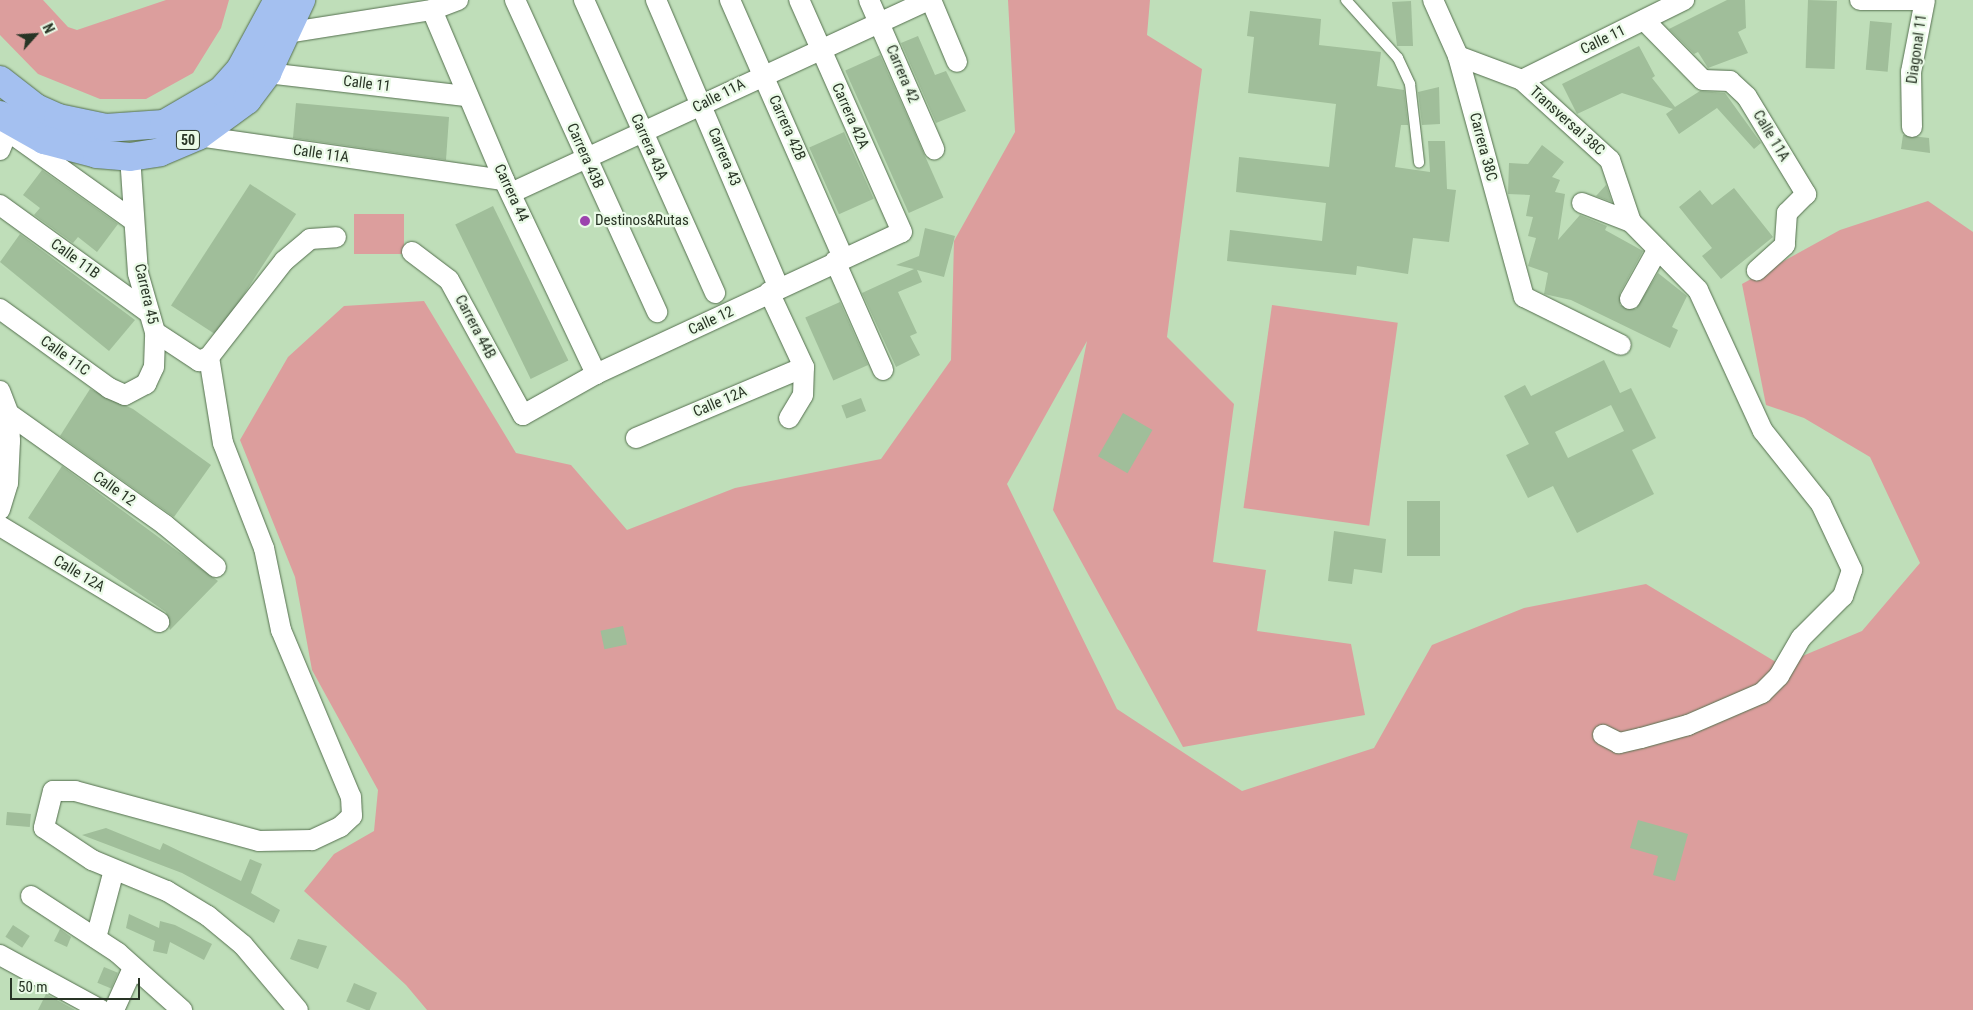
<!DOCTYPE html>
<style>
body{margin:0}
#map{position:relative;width:1973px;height:1010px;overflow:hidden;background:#bfdeb9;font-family:"Roboto Condensed",sans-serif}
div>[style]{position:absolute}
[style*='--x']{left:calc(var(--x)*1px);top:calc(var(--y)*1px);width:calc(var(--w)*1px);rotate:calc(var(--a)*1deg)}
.green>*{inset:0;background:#dc9e9d;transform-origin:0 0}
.building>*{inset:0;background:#a0be9a;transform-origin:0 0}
.roads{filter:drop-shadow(0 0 1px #55704f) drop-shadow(0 0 1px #55704f)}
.lane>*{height:10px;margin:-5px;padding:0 5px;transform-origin:5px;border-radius:5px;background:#fff}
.street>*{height:20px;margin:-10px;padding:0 10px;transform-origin:10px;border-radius:10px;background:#fff}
.highway>*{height:28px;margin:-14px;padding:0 14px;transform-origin:14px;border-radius:14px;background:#a4c0f0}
.dots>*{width:14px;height:14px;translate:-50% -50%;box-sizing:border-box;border:2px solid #eafae7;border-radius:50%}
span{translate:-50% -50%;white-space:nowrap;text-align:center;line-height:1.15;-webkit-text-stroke:4.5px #eafae7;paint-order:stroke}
.shield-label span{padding:1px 4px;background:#eafae7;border:1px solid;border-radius:4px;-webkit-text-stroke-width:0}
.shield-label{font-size:14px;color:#283425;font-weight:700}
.street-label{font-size:15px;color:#283425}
.poi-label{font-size:15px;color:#283425}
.left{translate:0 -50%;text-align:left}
.north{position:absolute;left:10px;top:10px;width:50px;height:50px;-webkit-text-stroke:4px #eafae7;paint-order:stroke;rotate:64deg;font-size:14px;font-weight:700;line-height:20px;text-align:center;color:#283425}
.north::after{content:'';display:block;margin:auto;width:18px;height:22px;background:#283425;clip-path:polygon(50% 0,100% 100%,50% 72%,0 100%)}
.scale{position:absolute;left:10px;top:978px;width:130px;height:22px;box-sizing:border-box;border:2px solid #283425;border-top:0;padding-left:6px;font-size:15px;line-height:18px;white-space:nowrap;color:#283425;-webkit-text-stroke:4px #eafae7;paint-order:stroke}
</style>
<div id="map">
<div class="green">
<i style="clip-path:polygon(0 0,43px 0,68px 27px,77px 30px,166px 0,229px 0,221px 28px,193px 73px,146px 99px,100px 99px,38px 74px,0 35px)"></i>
<i style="clip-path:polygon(1008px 0,1150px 0,1147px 35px,1202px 69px,1167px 337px,1234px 404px,1213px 562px,1266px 570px,1257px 631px,1351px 644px,1365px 715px,1183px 747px,1053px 510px,1087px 341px,1007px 484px,1117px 709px,1242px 791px,1374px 748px,1432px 645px,1524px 608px,1646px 584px,1781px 665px,1862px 631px,1920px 563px,1870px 457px,1804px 418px,1766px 405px,1742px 284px,1840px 230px,1928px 201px,1973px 232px,1973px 1010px,427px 1010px,406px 985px,304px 891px,334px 854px,374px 831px,378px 790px,312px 670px,295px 577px,240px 440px,288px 357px,344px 306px,424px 301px,516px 453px,571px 465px,627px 530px,735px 488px,881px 459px,951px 360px,954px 241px,1015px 132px)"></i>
<i style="left:354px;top:214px;width:50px;height:40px"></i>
<i style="left:1272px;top:305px;width:127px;height:205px;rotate:8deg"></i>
</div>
<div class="building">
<i style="clip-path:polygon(1727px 0,1745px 0,1746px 28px,1738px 32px,1748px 53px,1708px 68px,1698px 52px,1694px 54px,1669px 29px)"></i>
<i style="left:1808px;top:0;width:29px;height:68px;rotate:2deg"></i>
<i style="clip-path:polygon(1411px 1px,1413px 46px,1397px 46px,1392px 2px)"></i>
<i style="clip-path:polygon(1250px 11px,1321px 19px,1319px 45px,1381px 52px,1377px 86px,1404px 90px,1408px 125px,1401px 125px,1395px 167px,1430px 172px,1428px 141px,1445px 141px,1447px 189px,1456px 190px,1449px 242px,1413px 238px,1408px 274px,1357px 266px,1356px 275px,1227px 261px,1230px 230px,1322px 241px,1326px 203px,1236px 192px,1239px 157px,1329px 167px,1336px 104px,1248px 93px,1254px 37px,1247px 36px)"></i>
<i style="left:1870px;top:21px;width:22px;height:49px;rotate:5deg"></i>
<i style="clip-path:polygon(918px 36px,935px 75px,946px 71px,966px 111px,936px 123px,901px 43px)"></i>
<i style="clip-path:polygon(1639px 46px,1655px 76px,1652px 78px,1675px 107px,1700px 91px,1725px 93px,1761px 143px,1754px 149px,1717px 108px,1679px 134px,1666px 114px,1673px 109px,1622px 93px,1577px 114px,1562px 84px)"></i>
<i style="left:880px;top:55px;width:156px;height:38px;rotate:66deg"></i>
<i style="clip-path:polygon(1439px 87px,1440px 124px,1422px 125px,1418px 92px)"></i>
<i style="clip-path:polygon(296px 103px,449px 117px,446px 160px,293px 138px)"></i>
<i style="left:844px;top:132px;width:73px;height:38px;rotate:66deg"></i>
<i style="clip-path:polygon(1903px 135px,1929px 138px,1930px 153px,1901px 149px)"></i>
<i style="clip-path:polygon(1542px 145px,1564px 162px,1552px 177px,1560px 180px,1555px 192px,1565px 194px,1558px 240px,1580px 215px,1607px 226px,1605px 230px,1643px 251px,1620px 293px,1620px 305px,1636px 309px,1658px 273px,1687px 296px,1672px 327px,1678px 330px,1670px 348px,1571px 300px,1544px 294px,1548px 273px,1528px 266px,1536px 238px,1528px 236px,1533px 217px,1526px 216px,1530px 195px,1508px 194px,1509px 163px,1528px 164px)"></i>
<i style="clip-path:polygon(42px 170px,118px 224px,97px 252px,78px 237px,73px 243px,34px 215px,40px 208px,23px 195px)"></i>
<i style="left:250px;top:184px;width:55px;height:145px;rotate:33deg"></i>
<i style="clip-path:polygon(1606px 185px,1612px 202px,1596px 196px)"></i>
<i style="clip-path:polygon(1734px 188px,1773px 237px,1721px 279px,1702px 256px,1712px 248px,1679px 207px,1700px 190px,1712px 205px)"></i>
<i style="left:493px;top:206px;width:172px;height:42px;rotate:64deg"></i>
<i style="clip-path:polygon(925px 228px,955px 236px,944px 277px,917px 270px,922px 282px,898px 292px,917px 333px,910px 336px,920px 355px,896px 367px,862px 293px,914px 269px,896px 265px,919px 256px)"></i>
<i style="clip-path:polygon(20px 234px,135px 320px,109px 351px,0 262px)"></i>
<i style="left:840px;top:302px;width:69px;height:38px;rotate:66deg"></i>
<i style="clip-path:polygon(evenodd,1604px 360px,1620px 393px,1631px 388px,1656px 438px,1632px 450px,1654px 494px,1577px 533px,1553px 486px,1528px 498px,1506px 455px,1529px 444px,1504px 396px,1525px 385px,1531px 396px,1604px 360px,1611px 405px,1624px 431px,1568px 458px,1555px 432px,1611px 405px)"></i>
<i style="clip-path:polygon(90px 389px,133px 409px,211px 465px,174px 517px,60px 436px)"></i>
<i style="left:861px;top:398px;width:14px;height:21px;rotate:69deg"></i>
<i style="left:1123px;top:413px;width:34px;height:50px;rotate:30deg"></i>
<i style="clip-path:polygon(62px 466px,218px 581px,170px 630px,166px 612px,28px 518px)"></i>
<i style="left:1407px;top:501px;width:33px;height:55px"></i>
<i style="clip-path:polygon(1334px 531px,1386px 539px,1382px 573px,1354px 569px,1352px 584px,1328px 581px)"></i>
<i style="left:623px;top:626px;width:19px;height:23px;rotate:78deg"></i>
<i style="left:7px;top:812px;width:24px;height:13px;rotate:5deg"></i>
<i style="clip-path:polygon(1638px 820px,1688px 834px,1675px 881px,1653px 875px,1658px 856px,1630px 848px)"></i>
<i style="clip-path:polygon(106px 828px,160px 850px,163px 843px,241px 881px,250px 859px,262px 864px,251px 893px,280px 910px,274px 923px,182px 873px,82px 835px)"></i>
<i style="clip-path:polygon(129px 914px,159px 928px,160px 921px,175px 925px,212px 944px,204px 960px,170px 942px,167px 954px,153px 951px,155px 941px,126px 928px)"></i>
<i style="left:13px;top:925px;width:20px;height:14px;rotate:33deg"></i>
<i style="clip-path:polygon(60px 929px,71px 937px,67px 947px,54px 941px)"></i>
<i style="clip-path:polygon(298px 939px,327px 946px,318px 969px,290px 959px)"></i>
<i style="left:104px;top:967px;width:15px;height:17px;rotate:23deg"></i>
<i style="left:354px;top:983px;width:25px;height:20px;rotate:23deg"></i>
<i style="clip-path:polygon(46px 994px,75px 1010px,38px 1010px)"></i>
</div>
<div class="roads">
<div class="lane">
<i style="--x:1346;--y:0;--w:78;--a:48.1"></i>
<i style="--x:1398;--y:58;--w:29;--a:65"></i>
<i style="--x:1410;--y:84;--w:79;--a:83.4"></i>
</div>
<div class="street">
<i style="--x:515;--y:0;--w:343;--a:65.5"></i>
<i style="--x:584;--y:0;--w:321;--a:65.9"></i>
<i style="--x:656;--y:0;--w:313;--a:66.9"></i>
<i style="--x:730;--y:0;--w:281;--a:66.3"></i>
<i style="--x:869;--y:0;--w:163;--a:66.4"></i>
<i style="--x:931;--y:0;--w:67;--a:67.2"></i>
<i style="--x:1433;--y:0;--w:61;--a:65.9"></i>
<i style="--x:1458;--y:56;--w:250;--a:74.7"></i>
<i style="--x:1524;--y:297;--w:108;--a:26.3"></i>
<i style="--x:1860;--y:0;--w:53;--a:0"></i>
<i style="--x:432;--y:10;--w:185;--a:67"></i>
<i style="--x:504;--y:180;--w:215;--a:64.6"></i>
<i style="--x:1644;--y:20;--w:84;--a:45.5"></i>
<i style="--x:1703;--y:80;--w:27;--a:2"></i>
<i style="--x:1730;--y:81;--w:23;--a:43"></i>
<i style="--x:1747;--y:97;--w:114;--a:58.7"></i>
<i style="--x:1806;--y:194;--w:27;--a:135"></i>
<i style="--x:1787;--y:213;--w:32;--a:94"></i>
<i style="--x:1785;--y:245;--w:38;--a:138"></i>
<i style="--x:286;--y:33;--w:148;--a:-9"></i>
<i style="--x:432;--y:10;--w:28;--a:-21"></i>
<i style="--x:1458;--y:56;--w:68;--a:20.6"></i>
<i style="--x:1522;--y:80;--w:119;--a:42.3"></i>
<i style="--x:1610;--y:160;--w:65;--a:71.3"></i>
<i style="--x:1631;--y:222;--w:95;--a:45.4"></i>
<i style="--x:1698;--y:290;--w:155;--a:65.3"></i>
<i style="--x:1763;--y:431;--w:93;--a:51.5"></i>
<i style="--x:1821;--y:504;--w:73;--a:64.8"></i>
<i style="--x:1852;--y:570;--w:28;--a:109"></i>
<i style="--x:1843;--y:596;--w:59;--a:135"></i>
<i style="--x:1801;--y:638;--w:44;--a:120.1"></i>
<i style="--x:1779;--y:676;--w:24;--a:135"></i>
<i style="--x:1762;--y:693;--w:81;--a:156.6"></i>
<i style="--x:1688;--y:725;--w:49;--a:164.5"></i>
<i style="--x:1641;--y:738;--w:23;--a:167"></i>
<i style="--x:1619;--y:743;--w:18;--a:-153"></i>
<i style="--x:267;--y:73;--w:200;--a:6.6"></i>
<i style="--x:1522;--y:80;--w:181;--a:-26.3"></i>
<i style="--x:1912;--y:127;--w:55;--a:-91"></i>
<i style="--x:1911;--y:72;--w:73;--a:-79"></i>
<i style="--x:15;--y:136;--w:146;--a:35.5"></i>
<i style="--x:198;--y:136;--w:309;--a:8.2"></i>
<i style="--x:0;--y:150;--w:27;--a:-68"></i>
<i style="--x:511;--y:193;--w:459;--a:-24.8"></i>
<i style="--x:1582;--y:203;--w:53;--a:21.2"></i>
<i style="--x:0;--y:205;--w:184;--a:35.9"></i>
<i style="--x:412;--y:252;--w:46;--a:37.1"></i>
<i style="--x:449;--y:280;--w:154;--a:61.3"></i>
<i style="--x:523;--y:415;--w:84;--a:-29.3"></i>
<i style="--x:596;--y:374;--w:337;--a:-24.9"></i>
<i style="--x:902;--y:232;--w:254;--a:-113.9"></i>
<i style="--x:835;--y:261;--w:119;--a:66.2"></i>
<i style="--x:769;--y:292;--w:83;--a:65"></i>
<i style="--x:804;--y:367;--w:28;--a:92"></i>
<i style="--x:803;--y:395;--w:27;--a:121"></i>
<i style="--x:1630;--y:299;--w:57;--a:-60.8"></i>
<i style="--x:0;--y:309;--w:135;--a:35.9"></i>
<i style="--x:109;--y:388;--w:17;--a:24"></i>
<i style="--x:125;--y:395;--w:24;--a:-28"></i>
<i style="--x:146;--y:384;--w:19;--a:-65"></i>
<i style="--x:154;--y:367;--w:35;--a:-88"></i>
<i style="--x:155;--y:332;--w:61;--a:-106.1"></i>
<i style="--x:138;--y:273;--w:116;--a:-93.9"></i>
<i style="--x:155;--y:332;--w:53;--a:33.4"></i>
<i style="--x:199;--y:361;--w:11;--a:-22"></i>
<i style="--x:209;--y:357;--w:122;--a:-52"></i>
<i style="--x:284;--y:261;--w:34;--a:-40"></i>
<i style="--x:310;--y:239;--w:26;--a:-4"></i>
<i style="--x:209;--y:357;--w:87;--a:80.8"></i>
<i style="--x:223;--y:443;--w:113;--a:68.7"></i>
<i style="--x:264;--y:548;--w:84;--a:78.3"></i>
<i style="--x:281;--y:630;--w:181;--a:67.3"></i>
<i style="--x:351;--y:797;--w:19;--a:87"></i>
<i style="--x:352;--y:816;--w:16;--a:137"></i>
<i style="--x:340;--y:827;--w:31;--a:155"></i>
<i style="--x:312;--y:840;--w:53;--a:178.9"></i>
<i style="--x:259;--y:841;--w:191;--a:-164.8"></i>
<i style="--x:75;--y:791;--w:22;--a:180"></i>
<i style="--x:53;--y:791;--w:38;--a:104"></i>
<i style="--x:44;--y:828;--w:58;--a:33.7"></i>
<i style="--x:92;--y:860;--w:81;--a:22.5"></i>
<i style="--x:167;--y:891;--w:48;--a:31.4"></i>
<i style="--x:208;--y:916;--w:45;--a:39.6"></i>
<i style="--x:243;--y:945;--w:85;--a:49.8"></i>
<i style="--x:0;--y:391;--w:25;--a:69"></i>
<i style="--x:9;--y:414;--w:27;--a:88"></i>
<i style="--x:10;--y:441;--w:42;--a:92.7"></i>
<i style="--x:8;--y:483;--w:28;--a:107"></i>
<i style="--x:9;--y:414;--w:191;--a:35.4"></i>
<i style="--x:165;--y:525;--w:66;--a:39.5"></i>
<i style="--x:636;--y:438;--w:182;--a:-22.9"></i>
<i style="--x:0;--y:526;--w:186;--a:31.1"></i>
<i style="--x:31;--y:896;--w:104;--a:33.2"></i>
<i style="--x:118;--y:953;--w:86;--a:41.7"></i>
<i style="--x:96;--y:938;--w:70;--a:-75.2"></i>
<i style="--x:0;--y:955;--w:115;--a:28.6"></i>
<i style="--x:114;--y:1010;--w:46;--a:-65.7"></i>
</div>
<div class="highway">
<i style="--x:0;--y:80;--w:46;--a:37.9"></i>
<i style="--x:36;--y:108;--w:24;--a:24"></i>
<i style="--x:58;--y:118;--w:49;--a:11.8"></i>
<i style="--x:106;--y:128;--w:58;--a:-3.9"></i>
<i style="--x:164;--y:124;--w:66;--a:-30.1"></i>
<i style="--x:221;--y:91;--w:28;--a:-48"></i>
<i style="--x:240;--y:70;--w:80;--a:-61.5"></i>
<i style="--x:0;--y:115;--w:51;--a:29.6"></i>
<i style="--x:44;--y:140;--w:55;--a:14.8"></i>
<i style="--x:97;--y:154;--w:33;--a:5"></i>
<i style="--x:130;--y:157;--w:30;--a:-9"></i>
<i style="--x:160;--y:152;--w:41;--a:-22.8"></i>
<i style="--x:198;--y:136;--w:61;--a:-36.3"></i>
<i style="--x:247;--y:100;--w:34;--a:-53"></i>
<i style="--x:267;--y:73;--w:81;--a:-65"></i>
</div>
</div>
<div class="dots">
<i style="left:585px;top:221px;background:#9c43ae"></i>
</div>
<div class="shield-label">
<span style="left:188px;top:140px">50</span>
</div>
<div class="street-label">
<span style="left:1603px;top:40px;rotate:-26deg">Calle 11</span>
<span style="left:1917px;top:49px;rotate:-82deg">Diagonal 11</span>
<span style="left:902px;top:74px;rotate:67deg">Carrera 42</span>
<span style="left:367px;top:84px;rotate:7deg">Calle 11</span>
<span style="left:719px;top:96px;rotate:-27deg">Calle 11A</span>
<span style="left:850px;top:116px;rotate:66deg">Carrera 42A</span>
<span style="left:1567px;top:121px;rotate:42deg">Transversal 38C</span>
<span style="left:787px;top:128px;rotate:66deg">Carrera 42B</span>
<span style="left:1771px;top:136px;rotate:59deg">Calle 11A</span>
<span style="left:649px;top:147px;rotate:66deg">Carrera 43A</span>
<span style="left:1483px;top:147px;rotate:75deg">Carrera 38C</span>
<span style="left:321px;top:154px;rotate:8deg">Calle 11A</span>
<span style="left:585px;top:156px;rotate:66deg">Carrera 43B</span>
<span style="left:724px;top:157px;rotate:67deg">Carrera 43</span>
<span style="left:511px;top:193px;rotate:65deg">Carrera 44</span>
<span style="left:75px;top:259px;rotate:36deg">Calle 11B</span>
<span style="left:146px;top:294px;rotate:77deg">Carrera 45</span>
<span style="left:711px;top:321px;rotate:-25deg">Calle 12</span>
<span style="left:475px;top:327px;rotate:62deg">Carrera 44B</span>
<span style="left:65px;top:356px;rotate:36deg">Calle 11C</span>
<span style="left:720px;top:402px;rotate:-23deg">Calle 12A</span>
<span style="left:114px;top:489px;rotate:35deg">Calle 12</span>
<span style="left:79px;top:574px;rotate:31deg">Calle 12A</span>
</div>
<div class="poi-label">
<span class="left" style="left:595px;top:221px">Destinos&amp;Rutas</span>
</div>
<div class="north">N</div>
<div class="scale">50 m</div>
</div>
